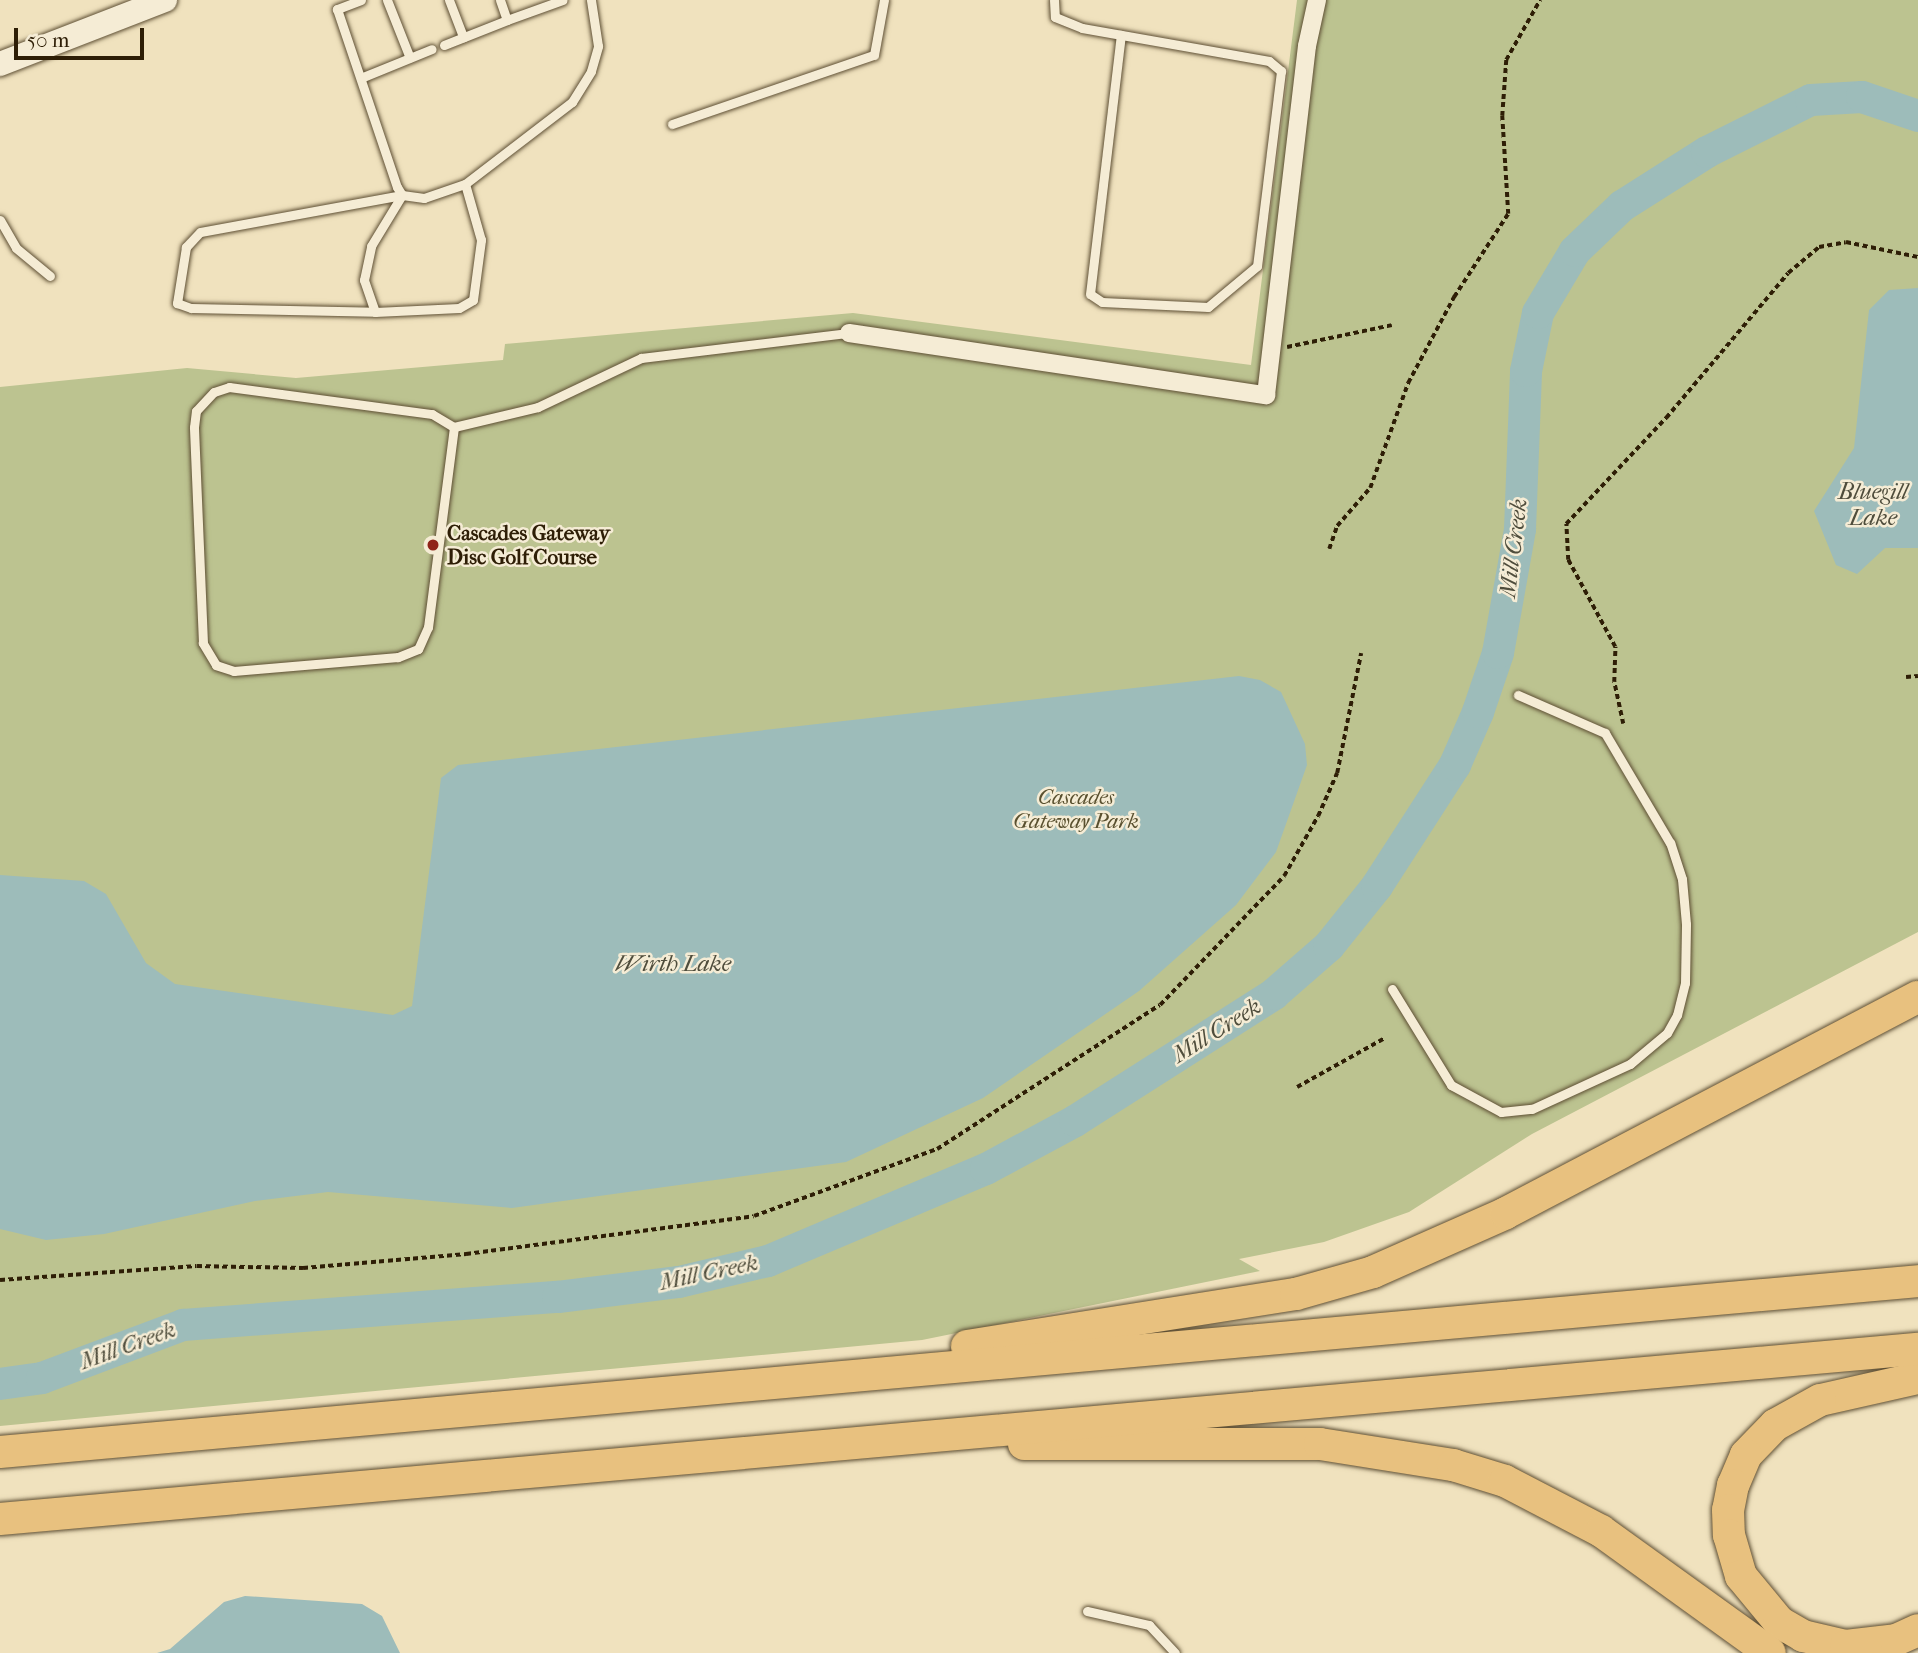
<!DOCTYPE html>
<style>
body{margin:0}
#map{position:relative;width:1918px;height:1653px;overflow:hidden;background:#f0e2be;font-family:"IM FELL French Canon",serif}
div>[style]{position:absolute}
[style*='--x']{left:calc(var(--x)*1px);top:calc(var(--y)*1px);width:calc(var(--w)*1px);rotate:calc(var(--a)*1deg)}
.green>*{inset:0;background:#bcc390}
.water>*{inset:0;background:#9dbcba}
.river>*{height:32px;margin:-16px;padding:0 16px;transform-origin:16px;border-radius:16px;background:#9dbcba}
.path>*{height:3.5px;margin-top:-1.75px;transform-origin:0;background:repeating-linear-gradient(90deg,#2e1e06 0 5px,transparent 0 8.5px)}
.roads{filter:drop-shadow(0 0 2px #5e4f34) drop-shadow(0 0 2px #5e4f34)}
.lane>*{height:9px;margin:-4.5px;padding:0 4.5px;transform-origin:4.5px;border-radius:4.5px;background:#f5ecd5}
.street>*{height:18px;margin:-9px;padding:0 9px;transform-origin:9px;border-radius:9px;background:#f5ecd5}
.secondary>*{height:24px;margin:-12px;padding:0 12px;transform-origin:12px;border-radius:12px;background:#f5ecd5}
.highway>*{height:32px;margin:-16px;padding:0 16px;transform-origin:16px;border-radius:16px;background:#e8c17f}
.dots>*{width:19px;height:19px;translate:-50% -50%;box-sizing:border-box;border:4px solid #f5ecd5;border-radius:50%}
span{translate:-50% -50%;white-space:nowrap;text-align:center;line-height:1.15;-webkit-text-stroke:5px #f5ecd5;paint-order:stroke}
.poi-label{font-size:21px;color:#2e1e06;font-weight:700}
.left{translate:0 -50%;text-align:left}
.park-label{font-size:21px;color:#59502f;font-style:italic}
.water-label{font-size:23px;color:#4f4d3c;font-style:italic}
.scale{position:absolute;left:14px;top:28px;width:130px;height:32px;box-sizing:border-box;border:4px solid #2e1e06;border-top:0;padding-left:9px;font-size:21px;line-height:24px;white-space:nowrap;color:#2e1e06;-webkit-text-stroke:5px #f5ecd5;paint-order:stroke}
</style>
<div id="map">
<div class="green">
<i style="clip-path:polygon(1297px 0,1918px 0,1918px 932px,1532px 1134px,1409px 1212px,1324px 1242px,1239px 1259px,1260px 1271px,922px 1340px,0 1426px,0 387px,187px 368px,296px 378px,503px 360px,505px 344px,853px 313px,1251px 365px)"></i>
</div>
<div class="water">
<i style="clip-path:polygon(1918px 288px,1918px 548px,1885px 548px,1857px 574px,1836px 565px,1814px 511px,1854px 448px,1869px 310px,1889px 290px)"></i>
<i style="clip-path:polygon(1239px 676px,1260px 680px,1281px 692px,1305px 744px,1307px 765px,1276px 852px,1236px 905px,1139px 991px,983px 1098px,846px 1162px,512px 1208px,328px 1192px,255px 1201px,104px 1234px,46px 1240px,0 1229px,0 875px,84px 881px,106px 894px,146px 963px,175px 984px,393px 1015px,412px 1006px,441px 778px,458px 765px)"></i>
<i style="clip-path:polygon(245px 1596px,362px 1604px,382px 1616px,400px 1653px,157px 1653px,170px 1649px,224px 1602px)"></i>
</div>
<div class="river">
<i style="--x:0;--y:1384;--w:42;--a:-8.1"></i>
<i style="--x:42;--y:1378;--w:151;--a:-20.6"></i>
<i style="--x:183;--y:1325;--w:376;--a:-4.3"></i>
<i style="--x:558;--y:1297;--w:122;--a:-7.1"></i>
<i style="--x:679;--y:1282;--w:91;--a:-13.3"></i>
<i style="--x:768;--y:1261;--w:237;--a:-22.9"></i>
<i style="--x:986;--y:1169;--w:101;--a:-28.3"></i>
<i style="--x:1075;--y:1121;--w:236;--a:-32.5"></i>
<i style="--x:1274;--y:994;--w:73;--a:-41.1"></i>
<i style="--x:1329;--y:946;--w:77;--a:-51.3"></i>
<i style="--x:1377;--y:886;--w:144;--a:-57.2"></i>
<i style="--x:1455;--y:765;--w:58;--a:-66.5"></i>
<i style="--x:1478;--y:712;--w:62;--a:-71.3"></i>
<i style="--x:1498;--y:653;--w:126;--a:-79.9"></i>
<i style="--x:1520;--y:529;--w:158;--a:-87.8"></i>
<i style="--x:1526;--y:371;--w:59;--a:-78.3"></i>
<i style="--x:1538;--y:313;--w:72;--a:-59.2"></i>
<i style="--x:1575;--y:251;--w:65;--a:-43.8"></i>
<i style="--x:1622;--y:206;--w:101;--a:-32.4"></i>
<i style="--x:1707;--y:152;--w:116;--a:-26.6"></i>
<i style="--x:1811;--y:100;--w:51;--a:-3.4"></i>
<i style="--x:1862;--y:97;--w:59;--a:18.7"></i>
</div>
<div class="path">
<i style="--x:1287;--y:347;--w:107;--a:-11.8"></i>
<i style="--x:1329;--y:549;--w:24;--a:-71"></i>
<i style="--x:1337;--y:526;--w:50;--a:-49"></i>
<i style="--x:1370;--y:488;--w:112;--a:-70.1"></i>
<i style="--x:1408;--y:383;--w:98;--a:-61.9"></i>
<i style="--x:1454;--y:297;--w:99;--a:-57"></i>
<i style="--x:1508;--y:214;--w:98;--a:-93.5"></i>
<i style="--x:1502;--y:116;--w:56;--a:-85.9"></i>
<i style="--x:1506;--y:60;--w:69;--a:-60.5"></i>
<i style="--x:1906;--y:677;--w:12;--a:-5"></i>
<i style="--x:1623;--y:724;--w:43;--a:-102.1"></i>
<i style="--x:1614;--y:682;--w:35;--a:-88"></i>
<i style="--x:1615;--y:647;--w:99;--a:-118.4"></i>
<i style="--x:1568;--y:560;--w:36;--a:-93"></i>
<i style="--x:1566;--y:524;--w:146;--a:-46.7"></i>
<i style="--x:1666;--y:418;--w:189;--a:-49.9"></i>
<i style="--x:1788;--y:273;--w:40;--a:-40"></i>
<i style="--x:1819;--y:247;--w:27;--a:-10"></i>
<i style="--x:1846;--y:242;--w:74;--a:11.8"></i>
<i style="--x:1297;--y:1087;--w:101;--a:-29.1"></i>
<i style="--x:0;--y:1280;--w:197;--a:-4.1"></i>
<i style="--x:197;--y:1266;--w:106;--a:1.1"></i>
<i style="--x:303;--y:1268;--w:164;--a:-4.9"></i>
<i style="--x:466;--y:1254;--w:290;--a:-7.5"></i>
<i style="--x:754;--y:1216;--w:195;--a:-20.1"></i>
<i style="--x:937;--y:1149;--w:265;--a:-32.9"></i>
<i style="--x:1160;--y:1005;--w:179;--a:-46.1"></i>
<i style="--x:1284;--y:876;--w:69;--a:-60.5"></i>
<i style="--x:1318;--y:816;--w:47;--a:-66.2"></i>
<i style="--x:1337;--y:773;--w:122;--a:-78.7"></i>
</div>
<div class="roads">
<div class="lane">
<i style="--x:361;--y:0;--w:26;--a:159"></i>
<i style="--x:337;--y:9;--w:188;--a:71.4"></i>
<i style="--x:397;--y:187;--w:9;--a:58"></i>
<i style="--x:402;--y:195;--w:22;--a:8"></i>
<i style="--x:424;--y:198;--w:43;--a:-18.9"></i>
<i style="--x:465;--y:184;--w:135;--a:-37.5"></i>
<i style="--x:572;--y:102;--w:36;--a:-58"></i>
<i style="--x:591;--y:71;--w:26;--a:-74"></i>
<i style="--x:598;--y:46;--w:47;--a:-98.7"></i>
<i style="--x:387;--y:0;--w:62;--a:68.4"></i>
<i style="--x:449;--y:0;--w:40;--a:69"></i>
<i style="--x:500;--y:0;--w:21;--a:71"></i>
<i style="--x:507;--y:20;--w:59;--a:-19.7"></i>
<i style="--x:1054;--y:0;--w:17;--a:87"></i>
<i style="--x:1055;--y:17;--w:29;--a:22"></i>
<i style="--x:1082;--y:28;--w:190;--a:10"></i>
<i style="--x:1269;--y:61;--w:16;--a:40"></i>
<i style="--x:1281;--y:71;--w:196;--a:97"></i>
<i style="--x:1257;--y:266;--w:64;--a:140.1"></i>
<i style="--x:1208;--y:307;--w:106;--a:-177.3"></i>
<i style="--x:1102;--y:302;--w:14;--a:-146"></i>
<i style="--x:1090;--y:294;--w:261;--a:-83.2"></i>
<i style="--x:444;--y:45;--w:68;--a:-21.6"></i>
<i style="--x:363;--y:77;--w:74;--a:-22.1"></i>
<i style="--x:672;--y:124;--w:213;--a:-18.9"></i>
<i style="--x:874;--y:55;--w:56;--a:-79.7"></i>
<i style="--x:402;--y:195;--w:205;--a:169.6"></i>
<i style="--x:200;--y:232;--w:21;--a:133"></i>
<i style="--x:186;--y:247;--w:57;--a:99.1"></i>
<i style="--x:177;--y:303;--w:15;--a:20"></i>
<i style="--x:191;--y:308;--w:184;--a:1.2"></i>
<i style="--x:375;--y:312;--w:84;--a:-2.7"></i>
<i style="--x:459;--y:308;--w:16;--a:-30"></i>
<i style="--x:473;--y:300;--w:61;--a:-82.4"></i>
<i style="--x:481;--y:240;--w:58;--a:-105.9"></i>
<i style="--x:0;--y:220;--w:32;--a:60"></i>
<i style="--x:16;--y:248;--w:44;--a:39.5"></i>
<i style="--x:375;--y:312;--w:34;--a:-109"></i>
<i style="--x:364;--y:280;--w:35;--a:-78"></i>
<i style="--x:371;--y:246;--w:60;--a:-58.7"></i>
<i style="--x:454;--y:427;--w:202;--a:97.4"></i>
<i style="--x:428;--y:627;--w:24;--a:114"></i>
<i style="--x:418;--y:649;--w:22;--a:158"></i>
<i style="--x:398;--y:657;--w:165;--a:175.1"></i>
<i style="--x:234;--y:671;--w:19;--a:-162"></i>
<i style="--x:216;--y:665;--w:26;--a:-121"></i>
<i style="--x:203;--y:643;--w:216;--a:-92.4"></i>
<i style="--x:194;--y:427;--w:16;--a:-83"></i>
<i style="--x:196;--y:411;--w:26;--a:-47"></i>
<i style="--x:214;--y:392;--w:16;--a:-18"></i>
<i style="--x:229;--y:387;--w:205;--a:7.6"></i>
<i style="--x:432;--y:414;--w:26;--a:31"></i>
<i style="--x:454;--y:427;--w:86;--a:-13.4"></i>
<i style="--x:538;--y:407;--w:114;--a:-25.4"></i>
<i style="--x:641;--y:358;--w:209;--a:-6.9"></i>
<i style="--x:1392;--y:989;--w:113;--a:58.4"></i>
<i style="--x:1451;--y:1085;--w:57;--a:28.4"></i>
<i style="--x:1501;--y:1112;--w:31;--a:-6"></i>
<i style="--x:1532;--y:1109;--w:108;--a:-24.7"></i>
<i style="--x:1630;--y:1064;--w:48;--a:-40"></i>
<i style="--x:1667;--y:1033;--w:21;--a:-61"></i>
<i style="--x:1677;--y:1015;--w:33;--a:-76"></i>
<i style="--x:1685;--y:983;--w:59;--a:-89"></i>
<i style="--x:1686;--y:924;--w:45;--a:-95.1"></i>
<i style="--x:1682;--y:879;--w:38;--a:-108"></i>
<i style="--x:1670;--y:843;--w:128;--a:-120.6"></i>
<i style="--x:1605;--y:733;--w:95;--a:-156.4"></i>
<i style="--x:1087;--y:1611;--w:64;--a:12.7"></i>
<i style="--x:1149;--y:1625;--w:38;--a:47"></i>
</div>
<div class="street">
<i style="--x:849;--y:333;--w:422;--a:8.5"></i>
<i style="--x:1266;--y:395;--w:351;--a:-83.3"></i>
<i style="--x:1307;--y:46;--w:47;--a:-77.7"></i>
</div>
<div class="secondary">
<i style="--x:0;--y:64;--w:177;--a:-21.2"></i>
</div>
<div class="highway">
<i style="--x:967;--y:1346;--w:333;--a:-9"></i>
<i style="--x:1296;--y:1294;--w:80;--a:-15.9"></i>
<i style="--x:1373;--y:1272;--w:145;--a:-23.9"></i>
<i style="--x:1506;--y:1213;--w:465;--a:-27.7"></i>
<i style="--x:1918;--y:1378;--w:100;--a:167.3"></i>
<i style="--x:1820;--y:1400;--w:51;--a:150.9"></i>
<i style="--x:1775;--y:1425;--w:42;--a:134"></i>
<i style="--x:1746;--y:1455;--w:33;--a:113"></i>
<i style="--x:1733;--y:1485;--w:25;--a:101"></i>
<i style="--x:1728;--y:1510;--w:25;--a:88"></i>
<i style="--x:1729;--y:1535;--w:43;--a:73.7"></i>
<i style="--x:1741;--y:1576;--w:60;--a:50.4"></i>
<i style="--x:1779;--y:1622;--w:28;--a:30"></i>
<i style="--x:1803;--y:1636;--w:44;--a:13.1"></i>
<i style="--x:1846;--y:1646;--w:50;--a:-6.8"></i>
<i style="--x:1896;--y:1640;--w:24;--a:-24"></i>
<i style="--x:1024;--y:1444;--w:296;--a:0"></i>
<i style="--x:1320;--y:1444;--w:135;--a:9"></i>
<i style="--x:1453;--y:1465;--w:54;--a:17.1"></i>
<i style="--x:1505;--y:1481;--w:108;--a:27.5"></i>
<i style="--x:1601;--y:1531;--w:208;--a:35.8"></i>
<i style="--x:0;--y:1452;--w:1926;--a:-5.09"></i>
<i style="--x:0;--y:1519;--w:1926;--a:-5.07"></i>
</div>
</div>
<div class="dots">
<i style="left:433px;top:545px;background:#8f2418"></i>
</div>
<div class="poi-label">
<span class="left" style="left:447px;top:545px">Cascades Gateway<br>Disc Golf Course</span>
</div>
<div class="park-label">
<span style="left:1076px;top:809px">Cascades<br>Gateway Park</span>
</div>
<div class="water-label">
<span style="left:1873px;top:505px">Bluegill<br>Lake</span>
<span style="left:1514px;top:548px;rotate:-83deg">Mill Creek</span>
<span style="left:673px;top:964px">Wirth Lake</span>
<span style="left:1217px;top:1031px;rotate:-32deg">Mill Creek</span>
<span style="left:709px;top:1273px;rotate:-12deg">Mill Creek</span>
<span style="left:128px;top:1346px;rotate:-20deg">Mill Creek</span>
</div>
<div class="scale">50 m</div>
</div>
